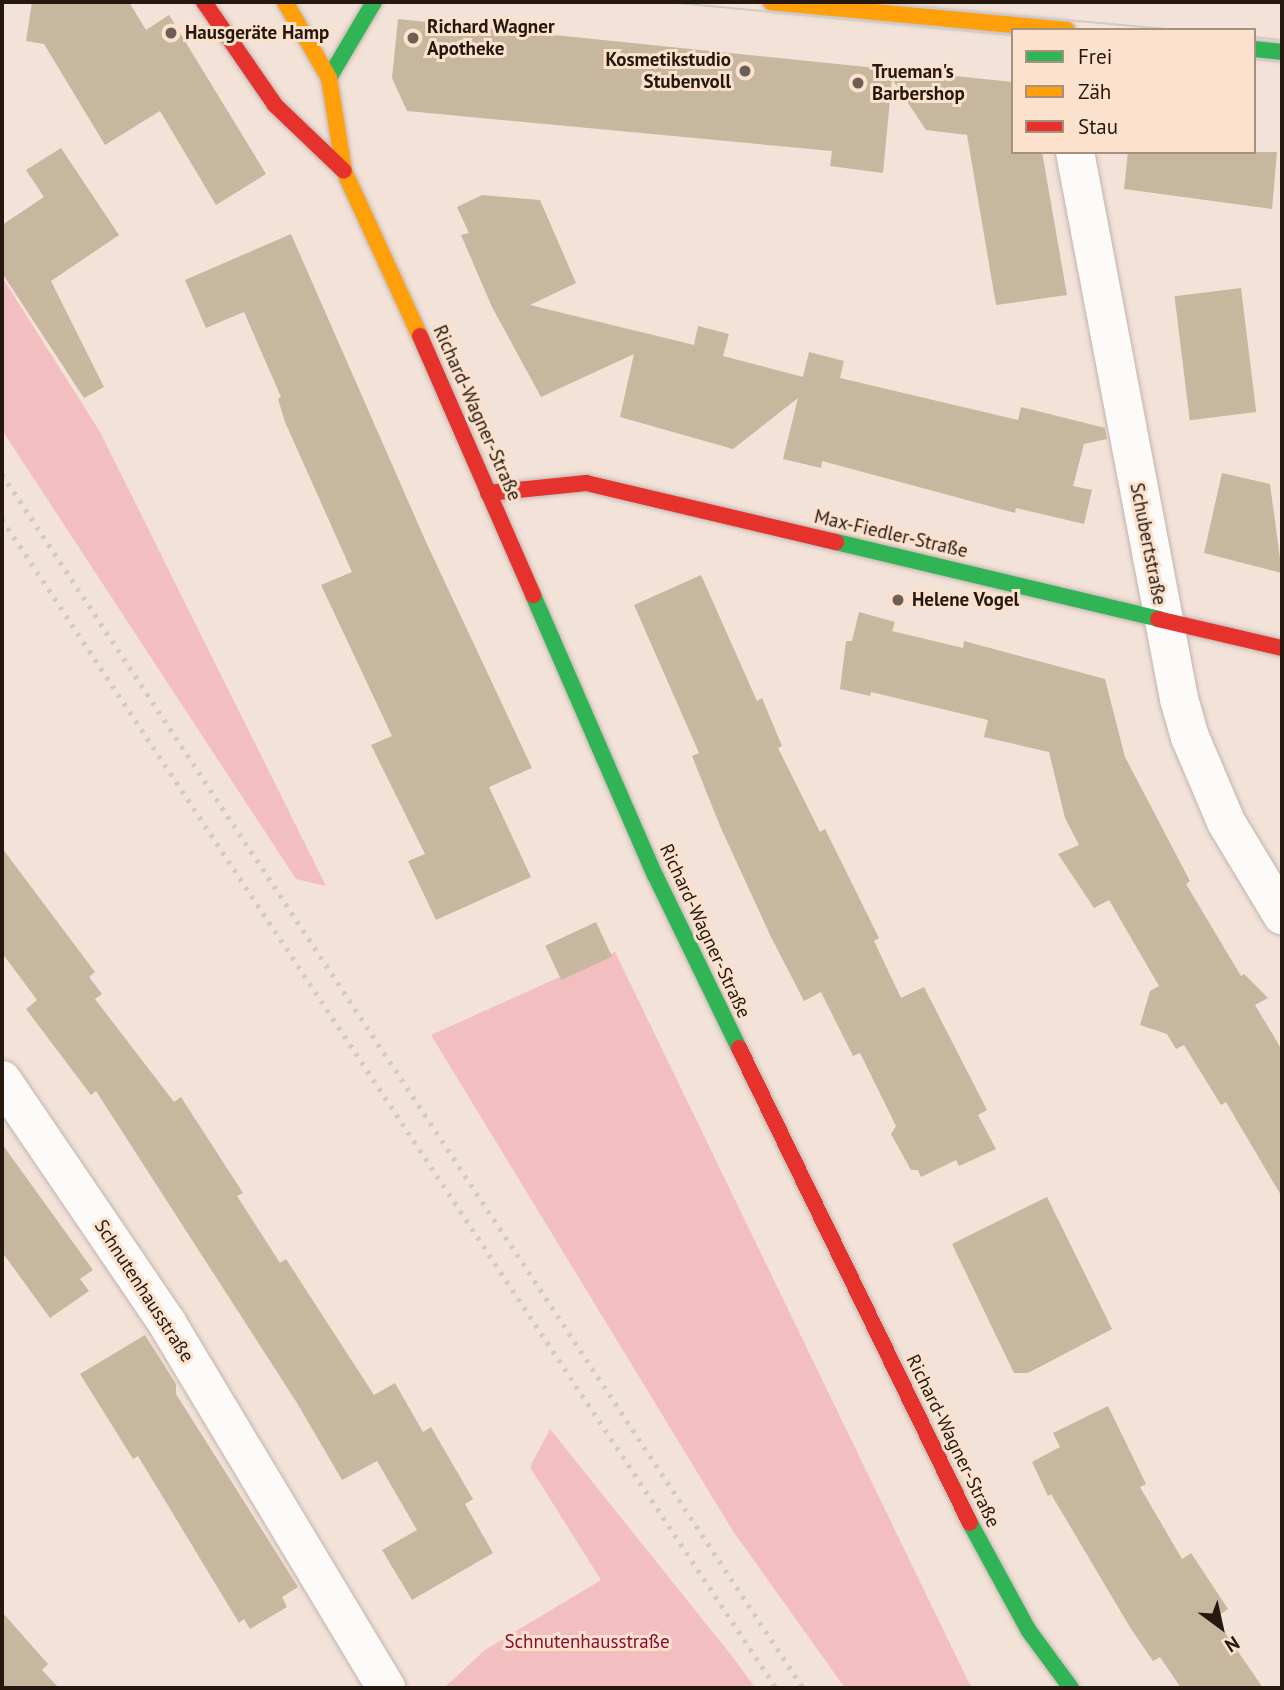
<!DOCTYPE html>
<meta charset="utf-8">
<style>
body{margin:0}
#map{position:relative;width:1284px;height:1690px;overflow:hidden;background:#f2e2d8;font-family:"PT Sans",sans-serif}
div>[style]{position:absolute}
[style*='--x']{left:calc(var(--x)*1px);top:calc(var(--y)*1px);width:calc(var(--w)*1px);rotate:calc(var(--a)*1deg)}
.green>*{inset:0;background:#f2bec0}
.building>*{inset:0;background:#c8b79f;transform-origin:0 0}
.roads{filter:drop-shadow(0 0 2px #c2b5ad) drop-shadow(0 0 2px #c2b5ad)}
.street>*{height:38px;margin:-19px;padding:0 19px;transform-origin:19px;border-radius:19px;background:#fdfbf9}
.fast>*{height:16px;margin:-8px;padding:0 8px;transform-origin:8px;border-radius:8px;background:#30b455}
.slow>*{height:16px;margin:-8px;padding:0 8px;transform-origin:8px;border-radius:8px;background:#ff9f0a}
.jam>*{height:16px;margin:-8px;padding:0 8px;transform-origin:8px;border-radius:8px;background:#e5322d}
.tram>*{height:2px;margin:-1px;padding:0 1px;transform-origin:1px;border-radius:1px;background:#d0cbc8}
.rail>*{height:5px;margin-top:-2.5px;transform-origin:0;background:repeating-linear-gradient(90deg,#d0cbc8 0 3.5px,transparent 0 10.5px)}
.dots>*{width:19px;height:19px;translate:-50% -50%;box-sizing:border-box;border:4px solid #fce1cd;border-radius:50%}
span{translate:-50% -50%;white-space:nowrap;text-align:center;line-height:1.15;-webkit-text-stroke:6px #fce1cd;paint-order:stroke}
.poi-label{font-size:19px;color:#24180f;font-weight:700}
.left{translate:0 -50%;text-align:left}
.right{translate:-100% -50%;text-align:right}
.street-label{font-size:19px;color:#24180f}
.park-label{font-size:19px;color:#8a0c37}
.frame{position:absolute;inset:0;border:4px solid #24180f;pointer-events:none}
.legend{position:absolute;left:1011px;top:28px;width:245px;height:126px;box-sizing:border-box;background:#fce1cd;border:2px solid #a69181;margin:0;padding:9px 12px;list-style:none;font-size:21px;color:#24180f}
.legend li{display:flex;align-items:center;gap:14px;height:35px}
.legend b{width:35px;border:2px solid #a69181}
.north{position:absolute;left:1186px;top:1592px;width:70px;height:70px;-webkit-text-stroke:5px #fce1cd;paint-order:stroke;rotate:147deg;font-size:19px;font-weight:700;line-height:28px;text-align:center;color:#24180f}
.north::after{content:'';display:block;margin:auto;width:24px;height:32px;background:#24180f;clip-path:polygon(50% 0,100% 100%,50% 72%,0 100%)}
</style>
<div id="map">
<div class="green">
<i style="clip-path:polygon(2px 277px,100px 432px,326px 886px,296px 879px,2px 430px)"></i>
<i style="clip-path:polygon(615px 952px,969px 1683px,974px 1688px,845px 1688px,733px 1531px,431px 1035px)"></i>
<i style="clip-path:polygon(550px 1429px,735px 1660px,755px 1688px,444px 1688px,485px 1650px,601px 1580px,530px 1467px)"></i>
</div>
<div class="building">
<i style="clip-path:polygon(32px 2px,129px 2px,146px 30px,169px 15px,266px 174px,216px 205px,160px 111px,105px 145px,44px 44px,26px 41px)"></i>
<i style="clip-path:polygon(398px 19px,1013px 82px,1013px 152px,1042px 152px,1067px 295px,996px 305px,967px 135px,926px 130px,892px 79px,883px 173px,830px 166px,832px 151px,407px 111px,392px 78px)"></i>
<i style="clip-path:polygon(61px 148px,119px 235px,51px 281px,104px 387px,84px 398px,2px 273px,2px 225px,44px 197px,26px 170px)"></i>
<i style="clip-path:polygon(1128px 152px,1277px 152px,1272px 209px,1124px 189px)"></i>
<i style="clip-path:polygon(482px 195px,540px 200px,576px 283px,530px 305px,694px 345px,698px 326px,729px 334px,723px 356px,803px 377px,809px 352px,844px 361px,840px 378px,1018px 420px,1021px 407px,1105px 428px,1107px 439px,1084px 444px,1073px 486px,1092px 490px,1084px 524px,1016px 508px,1015px 513px,822px 461px,821px 468px,783px 459px,798px 398px,733px 449px,620px 417px,634px 354px,541px 397px,492px 307px,461px 235px,469px 233px,457px 207px)"></i>
<i style="clip-path:polygon(291px 234px,426px 542px,532px 768px,489px 787px,531px 877px,436px 920px,408px 861px,425px 854px,371px 745px,392px 736px,321px 585px,352px 572px,285px 422px,278px 399px,281px 397px,244px 312px,206px 328px,185px 280px)"></i>
<i style="left:1241px;top:288px;width:125px;height:67px;rotate:83deg"></i>
<i style="clip-path:polygon(1222px 473px,1270px 484px,1282px 573px,1204px 553px)"></i>
<i style="clip-path:polygon(701px 575px,757px 701px,762px 698px,782px 746px,778px 748px,820px 832px,825px 829px,879px 938px,874px 941px,901px 998px,924px 987px,987px 1110px,978px 1115px,996px 1149px,959px 1166px,956px 1160px,921px 1177px,918px 1170px,911px 1170px,891px 1134px,896px 1126px,860px 1053px,853px 1056px,821px 992px,804px 1001px,771px 937px,720px 826px,692px 756px,699px 753px,634px 605px)"></i>
<i style="clip-path:polygon(859px 612px,895px 622px,892px 631px,963px 648px,964px 641px,1105px 679px,1125px 757px,1190px 881px,1186px 884px,1241px 976px,1244px 974px,1268px 998px,1255px 1005px,1282px 1050px,1282px 1197px,1226px 1102px,1221px 1105px,1184px 1045px,1176px 1049px,1167px 1034px,1140px 1025px,1150px 991px,1159px 986px,1109px 900px,1094px 908px,1058px 854px,1079px 845px,1065px 818px,1049px 752px,984px 737px,988px 720px,871px 692px,870px 696px,840px 689px,846px 641px,852px 641px)"></i>
<i style="clip-path:polygon(2px 848px,95px 972px,89px 977px,102px 994px,95px 999px,174px 1102px,181px 1097px,243px 1193px,237px 1196px,280px 1263px,286px 1259px,374px 1395px,395px 1383px,423px 1432px,431px 1427px,473px 1499px,465px 1504px,493px 1553px,412px 1600px,382px 1550px,417px 1530px,377px 1461px,342px 1480px,297px 1403px,96px 1091px,91px 1095px,26px 1009px,37px 1000px,2px 953px)"></i>
<i style="left:596px;top:922px;width:38px;height:56px;rotate:65deg"></i>
<i style="clip-path:polygon(2px 1144px,93px 1270px,80px 1279px,89px 1291px,50px 1318px,2px 1252px)"></i>
<i style="clip-path:polygon(1047px 1197px,1112px 1329px,1028px 1373px,1014px 1373px,952px 1244px)"></i>
<i style="clip-path:polygon(145px 1335px,176px 1384px,176px 1394px,298px 1587px,282px 1597px,287px 1607px,250px 1629px,244px 1619px,239px 1623px,138px 1456px,133px 1459px,80px 1374px)"></i>
<i style="clip-path:polygon(1108px 1406px,1146px 1484px,1140px 1487px,1182px 1559px,1191px 1553px,1228px 1609px,1215px 1618px,1263px 1688px,1181px 1688px,1160px 1657px,1153px 1661px,1131px 1629px,1051px 1494px,1048px 1496px,1032px 1462px,1060px 1447px,1053px 1433px)"></i>
<i style="clip-path:polygon(2px 1612px,48px 1664px,42px 1670px,59px 1688px,2px 1688px)"></i>
</div>
<div class="roads">
<div class="street">
<i style="--x:1075;--y:152;--w:557;--a:79.23"></i>
<i style="--x:1179;--y:699;--w:40;--a:74"></i>
<i style="--x:1190;--y:737;--w:92;--a:67"></i>
<i style="--x:1226;--y:822;--w:109;--a:58.9"></i>
<i style="--x:2;--y:1080;--w:294;--a:55.8"></i>
<i style="--x:167;--y:1323;--w:426;--a:59"></i>
</div>
<div class="fast">
<i style="--x:1254;--y:49;--w:28;--a:6"></i>
<i style="--x:329;--y:78;--w:88;--a:-59.4"></i>
<i style="--x:836;--y:542;--w:331;--a:13.4"></i>
<i style="--x:533;--y:595;--w:305;--a:66.5"></i>
<i style="--x:655;--y:875;--w:192;--a:64.1"></i>
<i style="--x:970;--y:1523;--w:123;--a:61.4"></i>
<i style="--x:1029;--y:1631;--w:71;--a:53.6"></i>
</div>
<div class="slow">
<i style="--x:285;--y:2;--w:88;--a:59.9"></i>
<i style="--x:329;--y:78;--w:94;--a:80.8"></i>
<i style="--x:344;--y:171;--w:182;--a:65.3"></i>
<i style="--x:771;--y:2;--w:297;--a:5.4"></i>
</div>
<div class="jam">
<i style="--x:204;--y:2;--w:125;--a:55.4"></i>
<i style="--x:275;--y:105;--w:95;--a:43.7"></i>
<i style="--x:420;--y:336;--w:283;--a:66.4"></i>
<i style="--x:488;--y:493;--w:99;--a:-5.8"></i>
<i style="--x:586;--y:483;--w:257;--a:13.3"></i>
<i style="--x:1158;--y:619;--w:127;--a:13.2"></i>
<i style="--x:739;--y:1048;--w:528;--a:64.07"></i>
</div>
</div>
<div class="tram">
<i style="--x:668;--y:2;--w:347;--a:5.5"></i>
<i style="--x:864;--y:2;--w:317;--a:5.1"></i>
<i style="--x:1254;--y:37;--w:28;--a:6"></i>
<i style="--x:1254;--y:59;--w:28;--a:6"></i>
</div>
<div class="rail">
<i style="--x:2;--y:474;--w:1454;--a:56.58"></i>
<i style="--x:2;--y:519;--w:1402;--a:56.49"></i>
</div>
<div class="dots">
<i style="left:171px;top:33px;background:#6c5f55"></i>
<i style="left:413px;top:38px;background:#6c5f55"></i>
<i style="left:745px;top:71px;background:#6c5f55"></i>
<i style="left:858px;top:83px;background:#6c5f55"></i>
<i style="left:898px;top:600px;background:#6c5f55"></i>
</div>
<div class="poi-label">
<span class="left" style="left:427px;top:38px">Richard Wagner<br>Apotheke</span>
<span class="left" style="left:185px;top:33px">Hausgeräte Hamp</span>
<span class="right" style="left:731px;top:71px">Kosmetikstudio<br>Stubenvoll</span>
<span class="left" style="left:872px;top:83px">Trueman's<br>Barbershop</span>
<span class="left" style="left:912px;top:600px">Helene Vogel</span>
</div>
<div class="street-label">
<span style="left:477px;top:413px;rotate:66deg">Richard-Wagner-Straße</span>
<span style="left:891px;top:534px;rotate:13deg">Max-Fiedler-Straße</span>
<span style="left:1148px;top:544px;rotate:79deg">Schubertstraße</span>
<span style="left:705px;top:931px;rotate:65deg">Richard-Wagner-Straße</span>
<span style="left:144px;top:1291px;rotate:57deg">Schnutenhausstraße</span>
<span style="left:953px;top:1441px;rotate:64deg">Richard-Wagner-Straße</span>
</div>
<div class="park-label">
<span style="left:587px;top:1642px">Schnutenhausstraße</span>
</div>
<div class="frame"></div>
<ul class="legend">
<li><b style="height:9px;background:#30b455"></b>Frei</li>
<li><b style="height:9px;background:#ff9f0a"></b>Zäh</li>
<li><b style="height:9px;background:#e5322d"></b>Stau</li>
</ul>
<div class="north">N</div>
</div>
